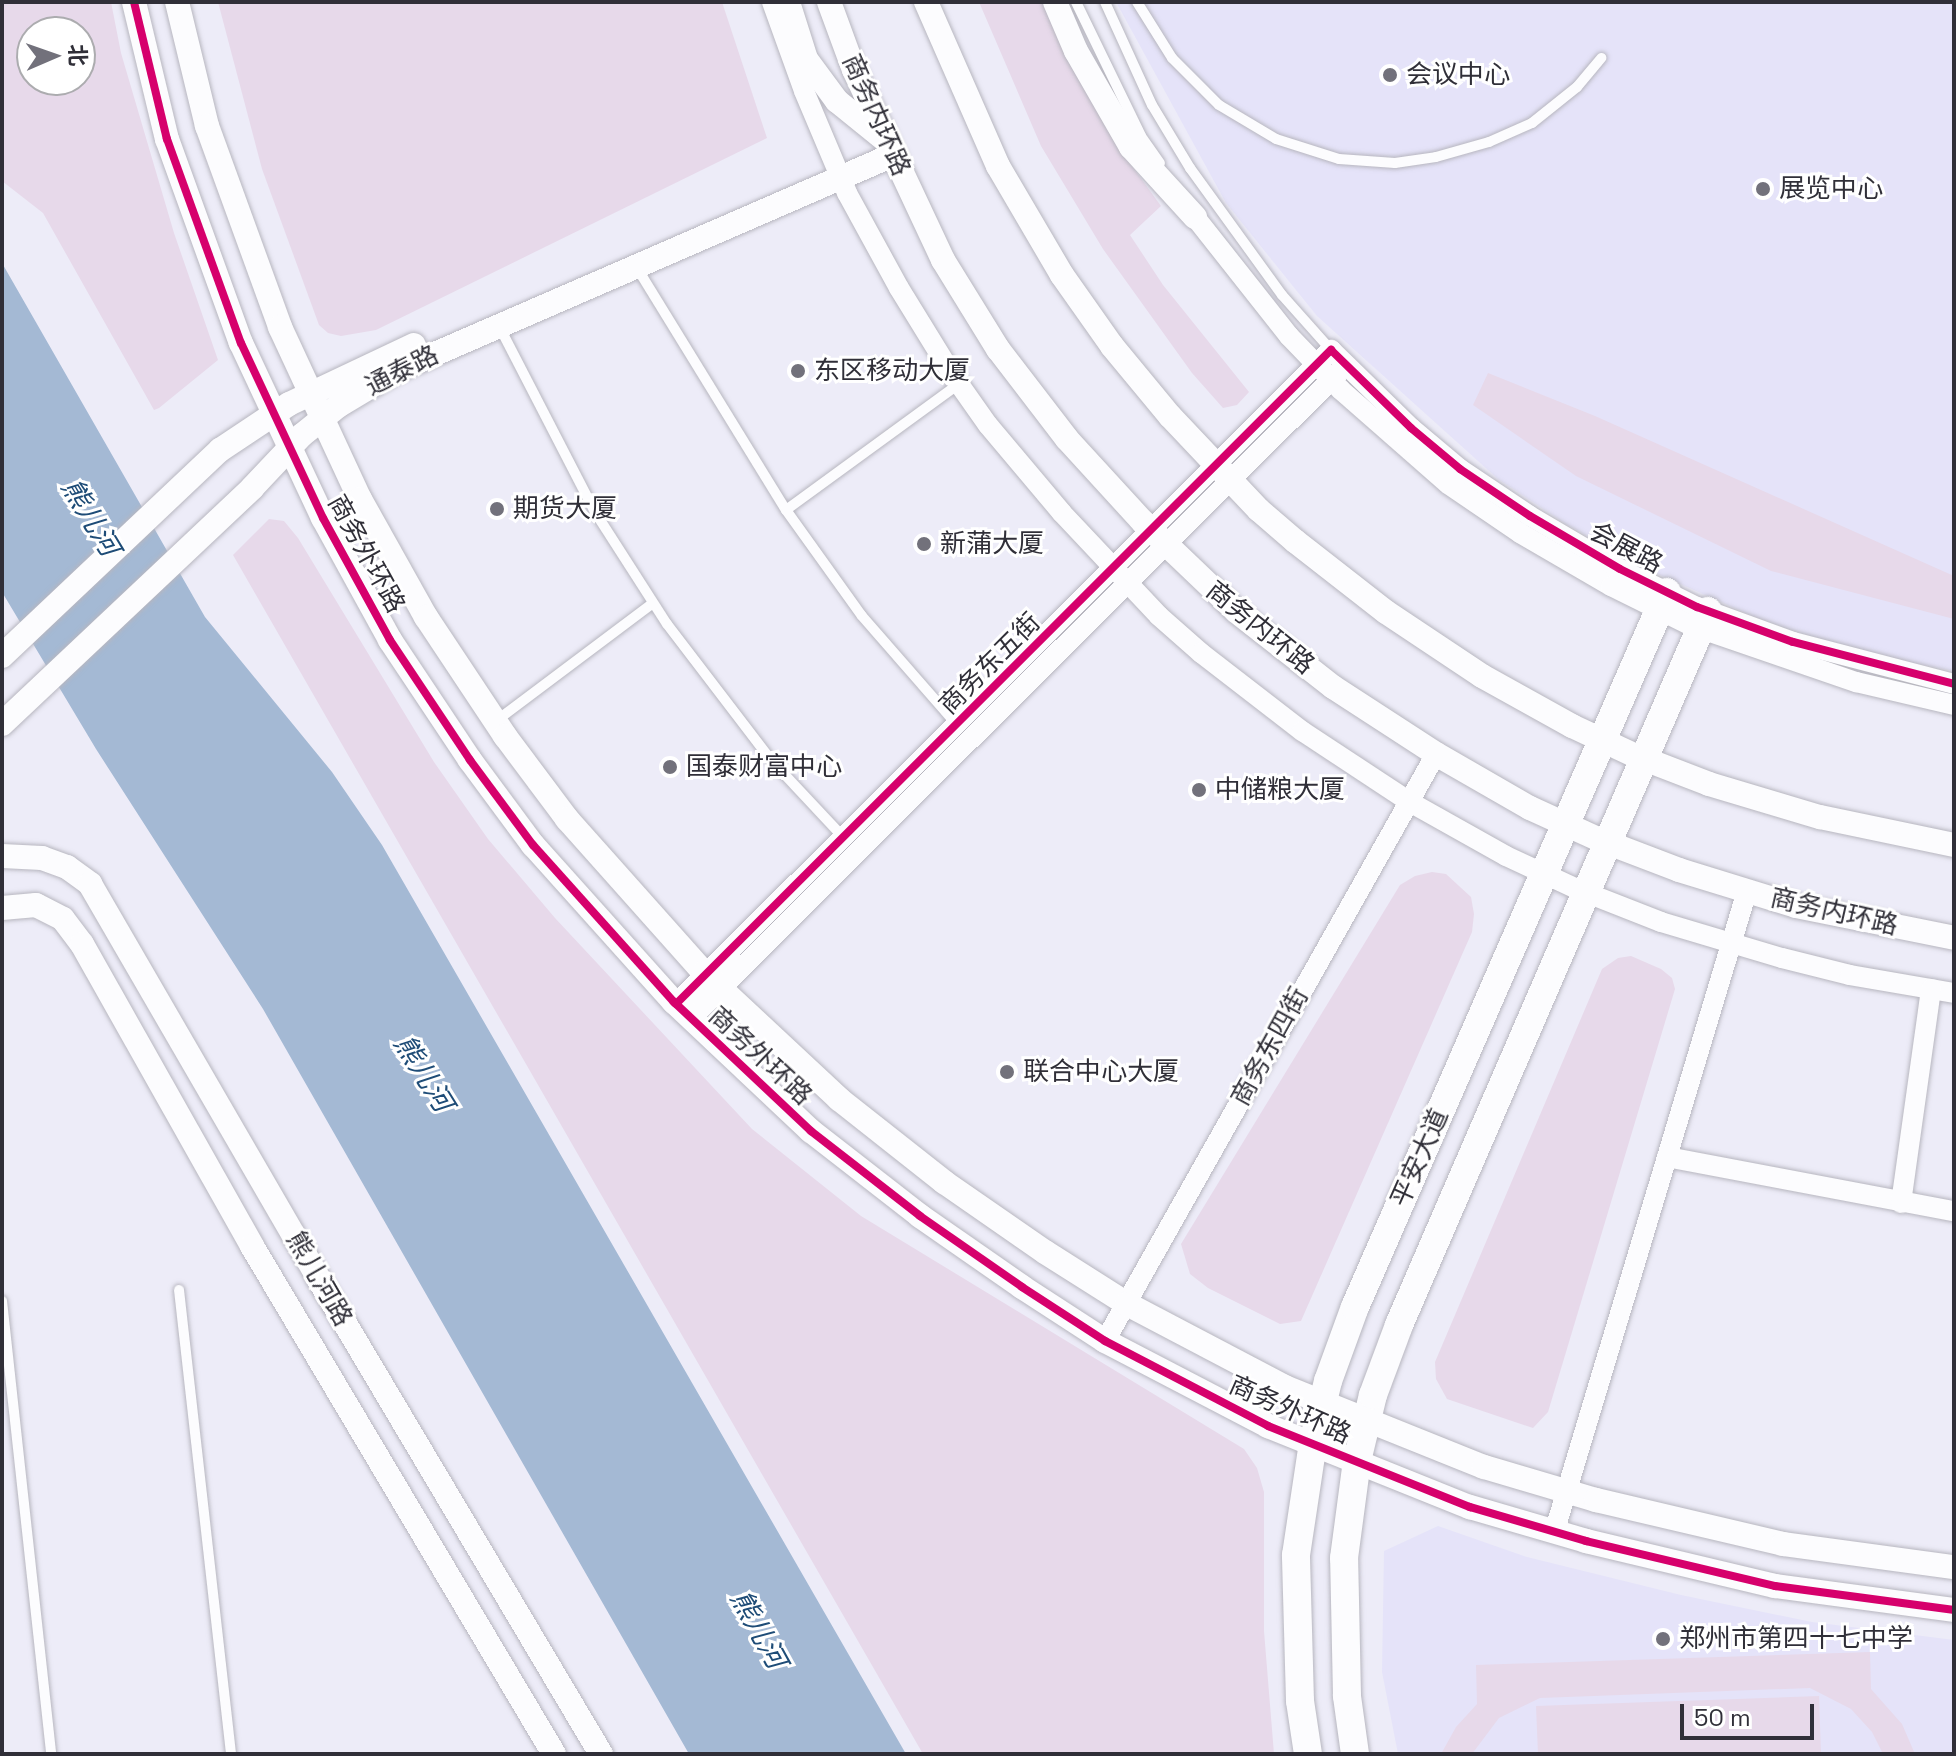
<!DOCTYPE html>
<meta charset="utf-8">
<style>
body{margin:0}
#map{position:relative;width:1956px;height:1756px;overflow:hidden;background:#edecf8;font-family:"Space Grotesk","Noto Sans SC",sans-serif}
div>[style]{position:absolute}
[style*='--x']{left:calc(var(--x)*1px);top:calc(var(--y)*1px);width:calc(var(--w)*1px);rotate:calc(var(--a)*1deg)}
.built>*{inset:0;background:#e5e3f9}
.green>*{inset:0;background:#e7d9ea}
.water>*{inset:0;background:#a4b9d4}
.roads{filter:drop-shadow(0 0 2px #b7b6bf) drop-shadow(0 0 2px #b7b6bf)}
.service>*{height:10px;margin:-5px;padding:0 5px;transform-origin:5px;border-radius:5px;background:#fcfcfe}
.minor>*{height:20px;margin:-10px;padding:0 10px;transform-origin:10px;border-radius:10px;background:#fcfcfe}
.tertiary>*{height:24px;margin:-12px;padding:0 12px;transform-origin:12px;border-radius:12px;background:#fcfcfe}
.secondary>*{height:28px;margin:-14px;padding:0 14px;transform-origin:14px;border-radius:14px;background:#fcfcfe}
.cycleway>*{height:8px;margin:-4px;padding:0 4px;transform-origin:4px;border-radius:4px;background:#d6006c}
.dots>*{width:22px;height:22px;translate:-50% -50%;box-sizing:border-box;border:4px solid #fff;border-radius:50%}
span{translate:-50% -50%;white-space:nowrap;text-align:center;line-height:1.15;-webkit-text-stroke:6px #fff;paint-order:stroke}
.poi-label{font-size:26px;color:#302f38}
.left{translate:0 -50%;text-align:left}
.street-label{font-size:26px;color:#302f38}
.water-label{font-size:28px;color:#1e4c77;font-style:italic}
.frame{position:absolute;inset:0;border:4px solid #302f38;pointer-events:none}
.north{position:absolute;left:16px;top:16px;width:80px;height:80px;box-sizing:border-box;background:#fff;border:2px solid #acacaf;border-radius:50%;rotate:88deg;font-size:22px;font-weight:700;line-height:32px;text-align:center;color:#302f38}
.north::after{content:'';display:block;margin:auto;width:28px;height:36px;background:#72717b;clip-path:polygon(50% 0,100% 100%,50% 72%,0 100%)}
.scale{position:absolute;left:1680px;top:1704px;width:134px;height:36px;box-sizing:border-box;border:4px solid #302f38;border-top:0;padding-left:10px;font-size:24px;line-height:28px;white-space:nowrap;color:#302f38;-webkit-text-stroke:6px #fff;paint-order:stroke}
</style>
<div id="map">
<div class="built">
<i style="clip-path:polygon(1116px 2px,1954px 2px,1954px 671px,1852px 651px,1757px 618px,1642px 567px,1566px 524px,1498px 479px,1317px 316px,1226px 203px)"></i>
<i style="clip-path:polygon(1438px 1526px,1527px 1557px,1681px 1595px,1812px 1622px,1954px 1640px,1954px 1754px,1398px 1754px,1382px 1672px,1384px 1551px)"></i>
</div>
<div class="green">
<i style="clip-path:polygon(evenodd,2px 2px,111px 2px,121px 53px,174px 233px,218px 360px,159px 408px,154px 410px,43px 213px,2px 181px,2px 2px,80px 32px,80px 80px,32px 80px,32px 32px,80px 32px)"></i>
<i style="clip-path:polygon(218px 2px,722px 2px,767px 138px,376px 330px,341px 336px,328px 333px,319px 325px,262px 169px)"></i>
<i style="clip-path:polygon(979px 2px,1048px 2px,1121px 151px,1161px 206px,1130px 235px,1163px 285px,1249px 392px,1237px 405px,1223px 408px,1192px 373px,1103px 249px,1041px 146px)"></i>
<i style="clip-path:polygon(1488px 373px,1595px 416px,1954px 576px,1954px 619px,1771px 571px,1576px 476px,1473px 405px)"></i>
<i style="clip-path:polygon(269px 519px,284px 521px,298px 538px,434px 762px,488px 839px,555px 918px,752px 1129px,861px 1216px,1244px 1449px,1257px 1468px,1264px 1492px,1264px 1631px,1274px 1754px,923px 1754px,233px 555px)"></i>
<i style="clip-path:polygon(1432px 872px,1446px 874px,1471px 897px,1474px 914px,1472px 932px,1301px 1321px,1280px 1324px,1208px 1288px,1190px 1274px,1181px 1244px,1400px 885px,1415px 876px)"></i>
<i style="clip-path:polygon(1631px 956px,1661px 969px,1672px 978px,1675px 989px,1548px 1412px,1533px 1428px,1447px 1399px,1436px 1379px,1435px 1362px,1602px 969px,1618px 958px)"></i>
<i style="clip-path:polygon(1870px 1652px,1871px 1689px,1902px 1724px,1915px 1754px,1883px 1754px,1872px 1732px,1851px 1709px,1810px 1688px,1540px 1698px,1499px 1718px,1472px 1754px,1441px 1754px,1456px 1727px,1477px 1704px,1476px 1665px)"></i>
<i style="clip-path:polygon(1819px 1696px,1821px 1754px,1538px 1754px,1536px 1706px)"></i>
</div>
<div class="water">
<i style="clip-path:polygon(2px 263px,205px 617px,332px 772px,382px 845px,906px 1754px,689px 1754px,263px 1009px,96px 749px,2px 592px)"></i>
</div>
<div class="roads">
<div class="service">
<i style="--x:1076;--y:2;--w:149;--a:64.1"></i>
<i style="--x:1141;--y:136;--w:33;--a:55"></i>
<i style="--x:1105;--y:2;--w:113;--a:65.5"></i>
<i style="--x:1152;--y:105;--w:74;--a:58.9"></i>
<i style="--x:1190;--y:168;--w:157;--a:54.1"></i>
<i style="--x:1282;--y:295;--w:74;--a:48.3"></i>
<i style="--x:1137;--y:2;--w:66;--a:58"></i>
<i style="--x:1172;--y:58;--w:66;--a:45"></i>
<i style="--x:1219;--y:105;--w:66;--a:30.8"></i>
<i style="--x:1276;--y:139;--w:66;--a:17.6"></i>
<i style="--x:1339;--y:159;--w:56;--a:4.1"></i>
<i style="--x:1395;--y:163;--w:41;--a:-8.3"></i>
<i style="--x:1436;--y:157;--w:55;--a:-15.8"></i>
<i style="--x:1489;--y:142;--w:47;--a:-23.8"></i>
<i style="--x:1532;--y:123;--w:58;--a:-38.7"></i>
<i style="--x:1577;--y:87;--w:38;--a:-50"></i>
<i style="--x:637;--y:268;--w:284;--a:58.4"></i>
<i style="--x:786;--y:510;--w:130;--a:54.4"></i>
<i style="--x:862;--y:616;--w:145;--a:48.9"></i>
<i style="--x:500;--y:328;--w:207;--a:62.7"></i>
<i style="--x:595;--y:512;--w:133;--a:57.3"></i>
<i style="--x:667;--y:624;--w:171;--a:52.6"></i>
<i style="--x:771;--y:760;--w:107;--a:46.9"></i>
<i style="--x:786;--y:510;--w:214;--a:-36.1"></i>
<i style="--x:496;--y:721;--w:196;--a:-36.9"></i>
<i style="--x:179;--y:1290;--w:467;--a:83.6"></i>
<i style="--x:2;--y:1301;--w:456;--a:83.8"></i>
</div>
<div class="minor">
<i style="--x:772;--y:2;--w:95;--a:70.2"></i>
<i style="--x:804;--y:91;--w:111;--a:67.1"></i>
<i style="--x:847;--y:193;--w:108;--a:61.3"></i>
<i style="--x:899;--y:288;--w:101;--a:58.4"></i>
<i style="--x:952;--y:374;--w:62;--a:54.8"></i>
<i style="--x:988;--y:425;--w:115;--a:49.9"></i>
<i style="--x:1062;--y:513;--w:141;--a:46.7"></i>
<i style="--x:1159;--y:616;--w:56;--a:41.4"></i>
<i style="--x:1201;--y:653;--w:128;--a:37.7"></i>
<i style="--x:1302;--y:731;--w:127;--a:33.4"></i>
<i style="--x:1408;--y:801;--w:112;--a:29.3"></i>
<i style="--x:1506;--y:856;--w:78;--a:24.9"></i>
<i style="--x:1577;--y:889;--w:90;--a:21.4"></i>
<i style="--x:1661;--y:922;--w:126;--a:16.6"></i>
<i style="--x:1782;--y:958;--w:70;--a:14"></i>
<i style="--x:1850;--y:975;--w:106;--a:9.8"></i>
<i style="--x:1195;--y:217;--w:152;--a:51.7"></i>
<i style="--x:1289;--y:336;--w:75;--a:46.1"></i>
<i style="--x:1341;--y:390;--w:142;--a:41.3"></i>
<i style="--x:1448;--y:484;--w:87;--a:34.2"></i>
<i style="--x:1520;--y:533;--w:105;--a:30.2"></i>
<i style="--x:1611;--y:586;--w:88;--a:26.3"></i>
<i style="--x:1690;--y:625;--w:176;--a:19"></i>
<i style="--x:1856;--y:682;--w:101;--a:13.2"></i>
<i style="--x:676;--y:1004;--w:926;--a:-44.96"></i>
<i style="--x:1331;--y:350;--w:112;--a:44.3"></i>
<i style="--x:1411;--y:428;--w:64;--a:39.9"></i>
<i style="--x:1460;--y:469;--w:84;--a:33.9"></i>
<i style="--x:1530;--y:516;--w:104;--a:30.5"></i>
<i style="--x:1620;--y:569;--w:86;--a:26.3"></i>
<i style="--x:1697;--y:607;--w:102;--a:20"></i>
<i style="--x:1793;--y:642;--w:166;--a:14.6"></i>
<i style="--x:690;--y:1019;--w:916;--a:-44.91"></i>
<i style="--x:1667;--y:1157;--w:292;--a:10.7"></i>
<i style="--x:1901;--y:1203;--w:216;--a:-82"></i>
<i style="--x:1105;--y:1341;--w:674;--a:-60.58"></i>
<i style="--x:1554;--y:1533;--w:670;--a:-73.27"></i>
</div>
<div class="tertiary">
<i style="--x:134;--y:2;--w:141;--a:76.5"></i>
<i style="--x:167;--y:139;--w:217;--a:70.1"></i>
<i style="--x:241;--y:343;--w:193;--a:64.9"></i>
<i style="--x:323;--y:518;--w:139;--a:61.2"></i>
<i style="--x:390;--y:640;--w:144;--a:56.3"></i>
<i style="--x:470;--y:760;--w:106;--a:53.5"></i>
<i style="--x:533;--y:845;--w:211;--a:48.1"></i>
<i style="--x:674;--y:1002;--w:188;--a:43.3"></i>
<i style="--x:811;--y:1131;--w:138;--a:37.9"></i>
<i style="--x:920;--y:1216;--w:124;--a:34.8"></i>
<i style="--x:1022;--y:1287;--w:99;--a:33"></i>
<i style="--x:1105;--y:1341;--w:184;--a:27.5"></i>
<i style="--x:1268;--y:1426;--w:218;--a:21.9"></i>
<i style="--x:1470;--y:1507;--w:121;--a:16.3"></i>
<i style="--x:1586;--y:1541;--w:194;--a:13.4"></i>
<i style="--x:1775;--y:1586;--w:181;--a:7.6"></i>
<i style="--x:177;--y:2;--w:128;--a:76.4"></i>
<i style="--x:207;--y:126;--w:214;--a:70"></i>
<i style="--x:280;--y:327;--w:190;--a:65.1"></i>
<i style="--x:360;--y:499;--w:135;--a:60.8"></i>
<i style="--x:426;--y:617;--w:143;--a:56.4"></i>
<i style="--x:505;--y:736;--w:104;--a:53.2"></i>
<i style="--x:567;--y:819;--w:206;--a:48.3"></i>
<i style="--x:704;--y:973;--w:185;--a:43"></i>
<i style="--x:839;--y:1099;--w:134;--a:38.3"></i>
<i style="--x:944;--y:1182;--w:123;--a:34.7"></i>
<i style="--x:1045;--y:1252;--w:97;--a:32.4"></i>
<i style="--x:1127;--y:1304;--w:178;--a:27.7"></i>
<i style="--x:1285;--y:1387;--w:214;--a:21.9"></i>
<i style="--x:1484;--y:1467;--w:117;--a:16.4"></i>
<i style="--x:1596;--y:1500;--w:192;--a:13.2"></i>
<i style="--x:1783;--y:1544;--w:173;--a:7.7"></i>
<i style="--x:788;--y:2;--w:60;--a:72.5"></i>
<i style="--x:806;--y:59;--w:52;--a:53.6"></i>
<i style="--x:837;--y:101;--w:60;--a:39"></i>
<i style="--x:829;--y:2;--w:72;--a:69.8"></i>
<i style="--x:854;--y:70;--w:210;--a:64.9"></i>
<i style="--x:943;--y:260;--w:105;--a:58.3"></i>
<i style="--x:998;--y:349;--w:113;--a:52.5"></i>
<i style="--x:1067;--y:439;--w:113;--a:47.5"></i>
<i style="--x:1143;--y:522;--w:129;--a:43.7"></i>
<i style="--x:1236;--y:611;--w:123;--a:38.1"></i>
<i style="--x:1333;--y:687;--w:123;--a:33"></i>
<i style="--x:1436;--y:754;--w:108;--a:29.9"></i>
<i style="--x:1530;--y:808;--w:75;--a:24.5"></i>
<i style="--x:1598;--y:839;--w:87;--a:20.9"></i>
<i style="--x:1679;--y:870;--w:122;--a:17.1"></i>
<i style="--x:1796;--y:906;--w:161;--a:11.4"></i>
<i style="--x:926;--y:2;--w:179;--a:66.3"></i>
<i style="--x:998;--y:166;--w:126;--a:59.6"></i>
<i style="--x:1062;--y:275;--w:87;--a:54.8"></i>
<i style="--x:1112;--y:346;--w:91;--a:50.4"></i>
<i style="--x:1170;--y:416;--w:129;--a:46.6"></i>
<i style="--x:1259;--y:510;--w:48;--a:40.7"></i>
<i style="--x:1295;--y:541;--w:115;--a:38"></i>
<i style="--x:1386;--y:612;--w:115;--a:33.7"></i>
<i style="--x:1482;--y:676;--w:103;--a:29.1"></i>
<i style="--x:1572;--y:726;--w:68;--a:25.1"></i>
<i style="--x:1634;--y:755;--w:80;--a:21.1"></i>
<i style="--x:1709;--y:784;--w:116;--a:16.6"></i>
<i style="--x:1820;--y:817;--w:137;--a:11.8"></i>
<i style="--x:1055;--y:2;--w:53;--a:66.8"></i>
<i style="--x:1076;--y:51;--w:111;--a:60.2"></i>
<i style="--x:1131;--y:147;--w:95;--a:47.6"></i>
<i style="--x:2;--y:656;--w:300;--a:-43.4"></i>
<i style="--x:220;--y:450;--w:83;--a:-33.7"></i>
<i style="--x:289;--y:404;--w:138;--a:-25.3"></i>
<i style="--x:2;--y:724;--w:344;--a:-43.3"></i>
<i style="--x:252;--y:488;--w:73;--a:-46.7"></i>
<i style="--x:302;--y:435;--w:46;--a:-38.9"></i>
<i style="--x:338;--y:406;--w:70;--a:-31"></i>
<i style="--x:398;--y:370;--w:540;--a:-23.48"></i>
<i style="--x:2;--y:856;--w:40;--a:2.9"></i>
<i style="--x:42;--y:858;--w:27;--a:20"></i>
<i style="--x:67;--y:867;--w:29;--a:36"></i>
<i style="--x:90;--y:884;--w:455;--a:59.9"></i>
<i style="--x:318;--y:1278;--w:554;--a:59.27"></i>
<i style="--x:2;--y:908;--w:34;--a:-5"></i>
<i style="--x:36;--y:905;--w:30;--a:27"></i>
<i style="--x:63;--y:919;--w:31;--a:53"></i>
<i style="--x:82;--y:944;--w:347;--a:60.6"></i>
<i style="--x:252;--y:1246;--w:591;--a:59.27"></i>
</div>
<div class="secondary">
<i style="--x:1308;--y:1754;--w:54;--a:-98.6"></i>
<i style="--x:1300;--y:1701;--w:146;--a:-91.6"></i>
<i style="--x:1296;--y:1555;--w:114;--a:-81.4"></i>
<i style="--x:1313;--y:1442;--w:63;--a:-76.2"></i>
<i style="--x:1328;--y:1381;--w:79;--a:-70"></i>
<i style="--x:1355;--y:1307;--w:780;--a:-66.43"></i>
<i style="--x:1355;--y:1754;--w:59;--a:-97.9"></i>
<i style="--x:1347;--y:1696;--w:138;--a:-91.2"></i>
<i style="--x:1344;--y:1558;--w:98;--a:-82.4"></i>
<i style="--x:1357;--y:1461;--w:68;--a:-76.4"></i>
<i style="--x:1373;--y:1395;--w:75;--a:-69.6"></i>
<i style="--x:1399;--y:1325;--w:778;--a:-66.6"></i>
</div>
</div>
<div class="cycleway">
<i style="--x:134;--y:2;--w:141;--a:76.5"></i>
<i style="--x:167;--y:139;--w:217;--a:70.1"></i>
<i style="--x:241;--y:343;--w:193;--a:64.9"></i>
<i style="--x:323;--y:518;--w:139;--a:61.2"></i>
<i style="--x:390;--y:640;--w:144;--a:56.3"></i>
<i style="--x:470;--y:760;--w:106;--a:53.5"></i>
<i style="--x:533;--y:845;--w:211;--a:48.1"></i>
<i style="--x:674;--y:1002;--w:188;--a:43.3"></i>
<i style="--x:811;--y:1131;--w:138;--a:37.9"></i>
<i style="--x:920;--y:1216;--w:124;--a:34.8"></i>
<i style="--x:1022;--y:1287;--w:99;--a:33"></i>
<i style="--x:1105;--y:1341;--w:184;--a:27.5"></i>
<i style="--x:1268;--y:1426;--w:218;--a:21.9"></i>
<i style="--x:1470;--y:1507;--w:121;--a:16.3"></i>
<i style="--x:1586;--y:1541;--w:194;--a:13.4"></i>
<i style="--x:1775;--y:1586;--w:181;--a:7.6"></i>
<i style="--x:676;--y:1004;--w:926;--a:-44.96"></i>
<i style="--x:1331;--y:350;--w:112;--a:44.3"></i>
<i style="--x:1411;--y:428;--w:64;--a:39.9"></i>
<i style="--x:1460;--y:469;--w:84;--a:33.9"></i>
<i style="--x:1530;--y:516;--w:104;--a:30.5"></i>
<i style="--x:1620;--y:569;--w:86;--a:26.3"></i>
<i style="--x:1697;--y:607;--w:102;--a:20"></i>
<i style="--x:1793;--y:642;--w:166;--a:14.6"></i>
</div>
<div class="dots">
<i style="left:1390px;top:75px;background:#72717b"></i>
<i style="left:1763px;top:189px;background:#72717b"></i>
<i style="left:798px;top:371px;background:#72717b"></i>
<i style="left:497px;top:509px;background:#72717b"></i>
<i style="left:924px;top:544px;background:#72717b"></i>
<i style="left:670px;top:767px;background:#72717b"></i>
<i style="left:1199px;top:790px;background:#72717b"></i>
<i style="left:1007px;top:1072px;background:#72717b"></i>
<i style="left:1663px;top:1639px;background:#72717b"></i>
</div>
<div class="poi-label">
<span class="left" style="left:1406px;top:75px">会议中心</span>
<span class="left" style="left:1779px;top:189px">展览中心</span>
<span class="left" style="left:814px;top:371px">东区移动大厦</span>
<span class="left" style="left:513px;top:509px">期货大厦</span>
<span class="left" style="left:940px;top:544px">新蒲大厦</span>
<span class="left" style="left:686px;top:767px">国泰财富中心</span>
<span class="left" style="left:1215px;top:790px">中储粮大厦</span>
<span class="left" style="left:1023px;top:1072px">联合中心大厦</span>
<span class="left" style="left:1679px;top:1639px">郑州市第四十七中学</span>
</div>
<div class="street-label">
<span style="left:876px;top:115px;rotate:66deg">商务内环路</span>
<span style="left:402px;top:371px;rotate:-27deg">通泰路</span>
<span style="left:1626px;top:548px;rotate:28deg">会展路</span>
<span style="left:366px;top:554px;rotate:61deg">商务外环路</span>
<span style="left:1260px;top:628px;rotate:39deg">商务内环路</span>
<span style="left:990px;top:664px;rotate:-45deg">商务东五街</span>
<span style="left:1834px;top:912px;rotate:13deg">商务内环路</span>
<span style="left:1270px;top:1047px;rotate:-61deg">商务东四街</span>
<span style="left:760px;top:1056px;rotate:43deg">商务外环路</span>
<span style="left:1420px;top:1158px;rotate:-66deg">平安大道</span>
<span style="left:319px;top:1279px;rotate:60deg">熊儿河路</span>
<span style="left:1290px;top:1410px;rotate:24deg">商务外环路</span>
</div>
<div class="water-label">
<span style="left:91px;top:517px;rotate:59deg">熊儿河</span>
<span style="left:424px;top:1073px;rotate:58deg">熊儿河</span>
<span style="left:759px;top:1629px;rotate:61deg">熊儿河</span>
</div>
<div class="frame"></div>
<div class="north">北</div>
<div class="scale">50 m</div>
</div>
